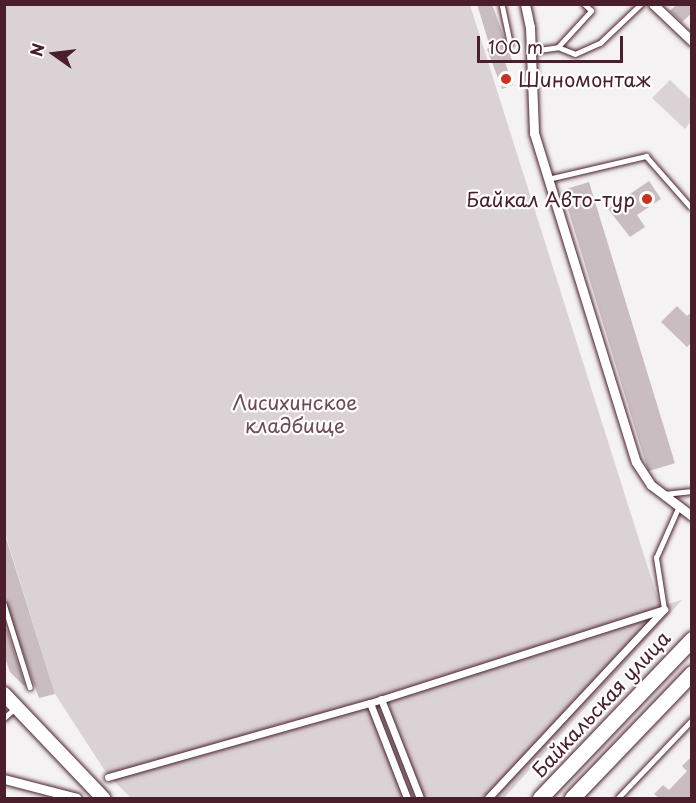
<!DOCTYPE html>
<meta charset="utf-8">
<style>
body{margin:0}
#map{position:relative;width:696px;height:803px;overflow:hidden;background:#f4f2f2;font-family:"Playpen Sans",sans-serif}
div>[style]{position:absolute}
[style*='--x']{left:calc(var(--x)*1px);top:calc(var(--y)*1px);width:calc(var(--w)*1px);rotate:calc(var(--a)*1deg)}
.green>*{inset:0;background:#dbd2d5}
.building>*{inset:0;background:#cabdc1;transform-origin:0 0}
.roads{filter:drop-shadow(0 0 2px #4a1f2b) drop-shadow(0 0 2px #4a1f2b)}
.service>*{height:4.5px;margin:-2.25px;padding:0 2.25px;transform-origin:2.25px;border-radius:2.25px;background:#fff}
.pedestrian>*{height:7px;margin:-3.5px;padding:0 3.5px;transform-origin:3.5px;border-radius:3.5px;background:#fff}
.minor>*{height:9px;margin:-4.5px;padding:0 4.5px;transform-origin:4.5px;border-radius:4.5px;background:#fff}
.secondary>*{height:14px;margin:-7px;padding:0 7px;transform-origin:7px;border-radius:7px;background:#fff}
.primary>*{height:15px;margin:-7.5px;padding:0 7.5px;transform-origin:7.5px;border-radius:7.5px;background:#fff}
.dots>*{width:16px;height:16px;translate:-50% -50%;box-sizing:border-box;border:3px solid #fff;border-radius:50%}
span{translate:-50% -50%;white-space:nowrap;text-align:center;line-height:1.15;-webkit-text-stroke:4.5px #fff;paint-order:stroke}
.poi-label{font-size:20px;color:#4a1f2b}
.left{translate:0 -50%;text-align:left}
.right{translate:-100% -50%;text-align:right}
.park-label{font-size:20px;color:#6e4c56}
.street-label{font-size:20px;color:#4a1f2b}
.frame{position:absolute;inset:0;border:6px solid #4a1f2b;pointer-events:none}
.north{position:absolute;left:24px;top:24px;width:60px;height:60px;-webkit-text-stroke:4px #fff;paint-order:stroke;rotate:284deg;font-size:16px;font-weight:700;line-height:24px;text-align:center;color:#4a1f2b}
.north::after{content:'';display:block;margin:auto;width:21px;height:27px;background:#4a1f2b;clip-path:polygon(50% 0,100% 100%,50% 72%,0 100%)}
.scale{position:absolute;left:477px;top:36px;width:146px;height:27px;box-sizing:border-box;border:3px solid #4a1f2b;border-top:0;padding-left:8px;font-size:18px;line-height:21px;white-space:nowrap;color:#4a1f2b;-webkit-text-stroke:4px #fff;paint-order:stroke}
</style>
<div id="map">
<div class="green">
<i style="clip-path:polygon(4px 5px,470px 5px,660px 606px,682px 600px,504px 798px,131px 798px,107px 774px,55px 694px,5px 533px)"></i>
<i style="clip-path:polygon(670px 80px,691px 100px,691px 121px,685px 129px,652px 98px)"></i>
</div>
<div class="building">
<i style="clip-path:polygon(477px 4px,492px 4px,512px 60px,505px 62px,513px 85px,502px 89px,487px 49px,490px 47px)"></i>
<i style="clip-path:polygon(677px 4px,692px 4px,692px 13px,682px 22px,670px 11px)"></i>
<i style="clip-path:polygon(649px 181px,661px 199px,637px 215px,645px 227px,630px 237px,608px 209px)"></i>
<i style="left:589px;top:182px;width:294px;height:28px;rotate:73deg"></i>
<i style="clip-path:polygon(677px 306px,687px 316px,692px 312px,692px 342px,687px 347px,661px 322px)"></i>
<i style="clip-path:polygon(4px 538px,6px 538px,55px 694px,39px 698px,4px 600px)"></i>
<i style="clip-path:polygon(4px 621px,25px 685px,23px 685px,10px 672px,4px 655px)"></i>
<i style="clip-path:polygon(692px 756px,692px 798px,659px 798px,654px 794px,663px 785px,669px 790px,687px 771px,682px 766px)"></i>
</div>
<div class="roads">
<div class="service">
<i style="--x:502;--y:4;--w:40;--a:78"></i>
<i style="--x:558;--y:47;--w:18;--a:22"></i>
<i style="--x:575;--y:54;--w:27;--a:-24"></i>
<i style="--x:600;--y:43;--w:57;--a:-43.6"></i>
<i style="--x:531;--y:51;--w:27;--a:-8"></i>
<i style="--x:558;--y:47;--w:49;--a:-47.5"></i>
<i style="--x:591;--y:11;--w:10;--a:-135"></i>
<i style="--x:548;--y:179;--w:101;--a:-13.2"></i>
<i style="--x:646;--y:156;--w:67;--a:48.7"></i>
<i style="--x:664;--y:494;--w:28;--a:-6"></i>
<i style="--x:4;--y:604;--w:87;--a:72.6"></i>
<i style="--x:664;--y:609;--w:52;--a:-98.9"></i>
<i style="--x:656;--y:558;--w:57;--a:-66.1"></i>
<i style="--x:4;--y:718;--w:15;--a:-42"></i>
<i style="--x:618;--y:798;--w:108;--a:-46.5"></i>
</div>
<div class="pedestrian">
<i style="--x:381;--y:699;--w:106;--a:68.5"></i>
<i style="--x:370;--y:703;--w:102;--a:68.7"></i>
<i style="--x:108;--y:777;--w:272;--a:-15.8"></i>
<i style="--x:370;--y:703;--w:309;--a:-17.7"></i>
<i style="--x:488;--y:798;--w:258;--a:-47"></i>
</div>
<div class="minor">
<i style="--x:525;--y:4;--w:24;--a:78"></i>
<i style="--x:530;--y:27;--w:106;--a:87.8"></i>
<i style="--x:534;--y:133;--w:344;--a:72.8"></i>
<i style="--x:636;--y:462;--w:27;--a:57"></i>
<i style="--x:651;--y:485;--w:51;--a:37.1"></i>
<i style="--x:653;--y:4;--w:54;--a:43.5"></i>
<i style="--x:4;--y:779;--w:75;--a:14.6"></i>
</div>
<div class="secondary">
<i style="--x:4;--y:694;--w:144;--a:46.4"></i>
</div>
<div class="primary">
<i style="--x:540;--y:798;--w:220;--a:-46.3"></i>
<i style="--x:572;--y:798;--w:173;--a:-46.2"></i>
</div>
</div>
<div class="dots">
<i style="left:506px;top:79px;background:#c8321e"></i>
<i style="left:647px;top:199px;background:#c8321e"></i>
</div>
<div class="poi-label">
<span class="left" style="left:518px;top:79px">Шиномонтаж</span>
<span class="right" style="left:635px;top:199px">Байкал Авто-тур</span>
</div>
<div class="park-label">
<span style="left:295px;top:414px">Лисихинское<br>кладбище</span>
</div>
<div class="street-label">
<span style="left:601px;top:704px;rotate:-47deg">Байкальская улица</span>
</div>
<div class="frame"></div>
<div class="north">N</div>
<div class="scale">100 m</div>
</div>
